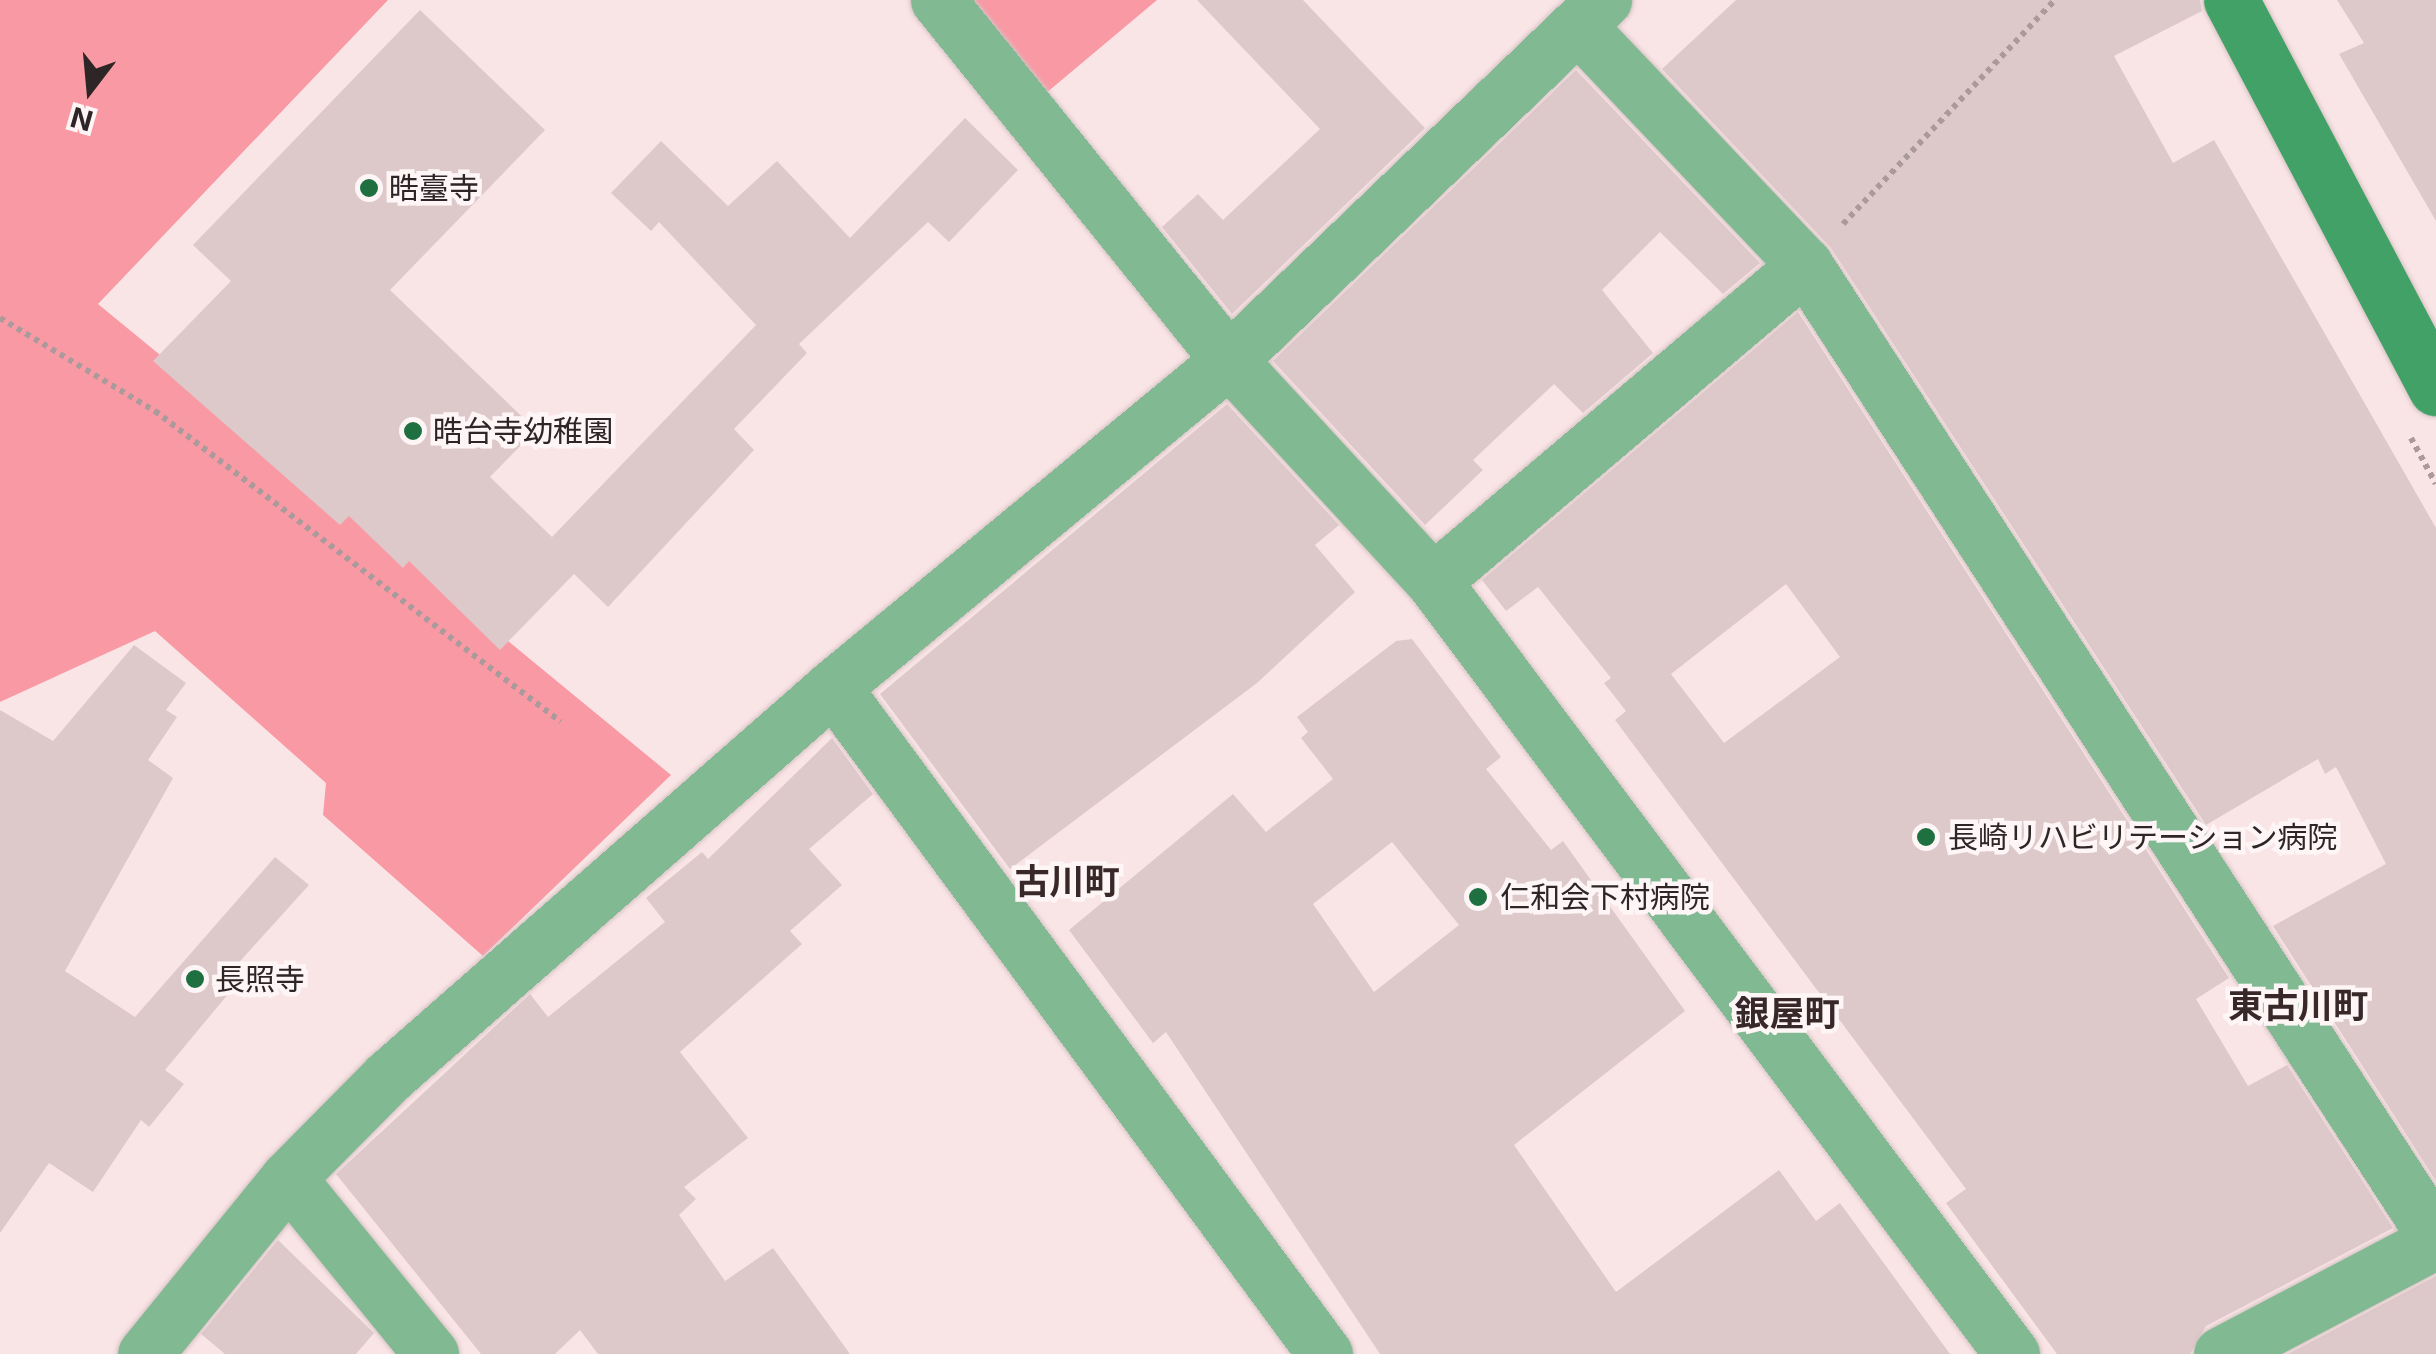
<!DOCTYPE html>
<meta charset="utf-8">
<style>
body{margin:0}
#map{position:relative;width:2436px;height:1354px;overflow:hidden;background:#fae5e6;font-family:Inter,"Noto Sans JP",sans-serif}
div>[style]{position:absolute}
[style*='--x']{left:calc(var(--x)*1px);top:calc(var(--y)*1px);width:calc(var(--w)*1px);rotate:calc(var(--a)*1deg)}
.green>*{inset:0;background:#f999a4}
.building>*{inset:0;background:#dec9ca}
.path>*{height:6px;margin-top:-3px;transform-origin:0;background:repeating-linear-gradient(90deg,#aa9a9b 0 5px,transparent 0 10px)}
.roads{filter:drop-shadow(0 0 2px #d5c2c3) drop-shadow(0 0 2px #d5c2c3)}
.street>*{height:55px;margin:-27.5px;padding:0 27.5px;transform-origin:27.5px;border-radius:27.5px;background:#81ba92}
.secondary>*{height:55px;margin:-27.5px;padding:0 27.5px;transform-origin:27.5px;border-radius:27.5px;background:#42a166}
.dots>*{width:28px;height:28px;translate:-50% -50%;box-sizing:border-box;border:5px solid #fef5f6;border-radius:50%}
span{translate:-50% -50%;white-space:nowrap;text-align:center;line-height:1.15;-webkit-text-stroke:9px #fef5f6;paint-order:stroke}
.poi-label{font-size:30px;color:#2d2526}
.left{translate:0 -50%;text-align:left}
.quarter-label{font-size:35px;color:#38282a;font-weight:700}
.north{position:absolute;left:40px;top:40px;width:100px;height:100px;-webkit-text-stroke:8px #fef5f6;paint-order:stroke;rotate:196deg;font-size:28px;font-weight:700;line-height:40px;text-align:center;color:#2d2526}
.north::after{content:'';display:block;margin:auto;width:35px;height:45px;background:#2d2526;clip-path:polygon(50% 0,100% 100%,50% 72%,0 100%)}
</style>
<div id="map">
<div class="green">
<i style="clip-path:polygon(0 0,388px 0,98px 304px,671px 775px,483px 956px,323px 815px,326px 783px,155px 631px,0 702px)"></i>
<i style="clip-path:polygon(962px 0,1157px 0,1045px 94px)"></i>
</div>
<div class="building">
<i style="clip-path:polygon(1197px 0,1303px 0,1425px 128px,1232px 314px,1162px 227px,1198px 194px,1223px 220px,1320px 129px)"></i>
<i style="clip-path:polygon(1736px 0,2200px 0,2202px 11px,2114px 56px,2173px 163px,2214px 140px,2436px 528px,2436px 1181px,2273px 926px,2386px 864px,2336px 767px,2325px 774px,2318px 759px,2206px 825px,1831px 248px,1662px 69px)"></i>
<i style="clip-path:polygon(2337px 0,2436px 0,2436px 221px,2339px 54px,2364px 43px)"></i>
<i style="clip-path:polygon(420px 10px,545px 130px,390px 290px,536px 430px,490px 477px,552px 537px,756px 325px,659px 222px,651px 231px,611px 193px,661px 141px,728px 206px,777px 161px,850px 238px,965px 118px,1018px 170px,949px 242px,928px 222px,799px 344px,807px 353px,734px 429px,754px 450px,608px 607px,574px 574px,500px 650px,409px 561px,403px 568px,349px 516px,340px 525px,153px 361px,231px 281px,193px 245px)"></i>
<i style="clip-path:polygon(1576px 70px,1760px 263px,1723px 294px,1660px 232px,1602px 290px,1653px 353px,1583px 413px,1554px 384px,1473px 460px,1483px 470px,1425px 525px,1273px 361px)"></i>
<i style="clip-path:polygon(evenodd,1798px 312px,2229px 978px,2196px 999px,2248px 1086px,2287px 1065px,2393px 1228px,2206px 1326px,2190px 1354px,2057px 1354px,1946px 1203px,1966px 1189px,1615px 720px,1626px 711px,1604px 683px,1611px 678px,1538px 587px,1506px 611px,1482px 580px,1798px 312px,1786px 584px,1840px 657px,1724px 743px,1671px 674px,1786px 584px)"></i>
<i style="clip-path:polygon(1227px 404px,1339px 525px,1315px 545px,1355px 592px,1257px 683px,1010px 869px,880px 694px)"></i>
<i style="clip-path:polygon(evenodd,1412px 639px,1501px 757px,1486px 769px,1551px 850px,1563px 841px,1685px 1011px,1514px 1145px,1616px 1292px,1779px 1170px,1816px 1221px,1840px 1203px,1950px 1354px,1380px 1354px,1166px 1032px,1153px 1043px,1069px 930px,1233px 794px,1266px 832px,1333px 779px,1301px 738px,1308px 732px,1297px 717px,1396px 641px,1412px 639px,1392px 842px,1459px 925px,1374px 992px,1313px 904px,1392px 842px)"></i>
<i style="clip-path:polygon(134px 645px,186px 683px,166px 710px,177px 717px,148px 760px,173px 778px,65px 971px,135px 1017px,275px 857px,309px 885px,224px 979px,234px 987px,165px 1070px,184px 1084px,149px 1127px,141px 1120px,93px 1192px,49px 1163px,0 1233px,0 710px,53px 741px)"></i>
<i style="clip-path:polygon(832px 738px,873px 794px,809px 849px,842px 885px,790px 931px,802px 944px,680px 1052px,748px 1138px,684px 1187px,696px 1199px,679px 1215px,725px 1281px,773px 1248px,850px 1354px,598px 1354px,580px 1330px,555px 1354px,481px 1354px,336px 1174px,530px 994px,548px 1017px,665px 922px,646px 898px,702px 852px,708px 859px)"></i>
<i style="clip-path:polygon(278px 1240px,374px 1333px,356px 1354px,225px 1354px,201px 1334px)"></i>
<i style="clip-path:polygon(2436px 1276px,2436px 1354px,2288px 1354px)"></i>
</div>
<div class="path">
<i style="--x:1843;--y:224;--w:308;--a:-46.6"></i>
<i style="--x:0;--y:318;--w:181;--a:31"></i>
<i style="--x:155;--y:411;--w:511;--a:37.45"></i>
<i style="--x:2411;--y:438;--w:52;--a:61.5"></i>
</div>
<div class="roads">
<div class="street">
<i style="--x:938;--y:0;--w:463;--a:51.1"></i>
<i style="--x:1229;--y:360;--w:301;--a:47.3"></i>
<i style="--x:1433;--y:581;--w:966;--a:53.17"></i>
<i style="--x:1579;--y:27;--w:328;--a:46.5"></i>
<i style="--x:1805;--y:265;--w:1160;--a:57.04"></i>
<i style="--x:1433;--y:581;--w:488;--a:-40.3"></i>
<i style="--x:833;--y:687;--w:829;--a:53.59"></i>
<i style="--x:288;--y:1178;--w:227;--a:50.9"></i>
<i style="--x:145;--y:1354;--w:227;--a:-50.9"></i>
<i style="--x:288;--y:1178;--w:142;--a:-45.3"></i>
<i style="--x:388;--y:1077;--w:592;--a:-41.23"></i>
<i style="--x:833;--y:687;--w:514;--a:-39.55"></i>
<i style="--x:1229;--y:360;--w:520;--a:-43.83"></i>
<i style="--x:2221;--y:1354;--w:243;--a:-27.7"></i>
</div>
<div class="secondary">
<i style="--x:2231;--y:0;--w:439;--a:62.2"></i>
</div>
</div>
<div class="dots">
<i style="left:369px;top:188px;background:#1f7041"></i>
<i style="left:413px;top:431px;background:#1f7041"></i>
<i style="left:1926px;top:837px;background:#1f7041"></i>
<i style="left:1478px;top:897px;background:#1f7041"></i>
<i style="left:195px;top:979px;background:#1f7041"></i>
</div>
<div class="poi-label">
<span class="left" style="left:389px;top:188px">晧臺寺</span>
<span class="left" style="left:433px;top:431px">晧台寺幼稚園</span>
<span class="left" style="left:1948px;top:837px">長崎リハビリテーション病院</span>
<span class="left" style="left:1500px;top:897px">仁和会下村病院</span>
<span class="left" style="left:215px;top:979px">長照寺</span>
</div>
<div class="quarter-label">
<span style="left:1067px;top:881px">古川町</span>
<span style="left:2298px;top:1005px">東古川町</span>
<span style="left:1787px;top:1013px">銀屋町</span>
</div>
<div class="north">N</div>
</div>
